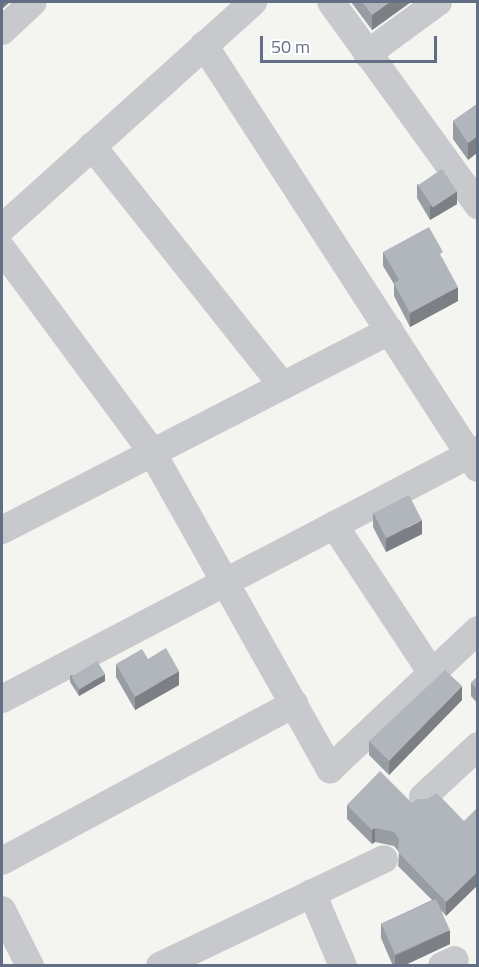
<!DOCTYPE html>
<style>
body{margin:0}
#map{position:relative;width:479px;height:967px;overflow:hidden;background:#f4f5f1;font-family:"Titillium Web",sans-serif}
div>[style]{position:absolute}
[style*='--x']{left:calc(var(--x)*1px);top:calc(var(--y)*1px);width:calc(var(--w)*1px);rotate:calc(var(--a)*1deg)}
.minor>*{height:28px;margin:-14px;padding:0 14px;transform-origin:14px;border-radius:14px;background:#c7c9cd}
.wall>*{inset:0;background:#989da3}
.shaded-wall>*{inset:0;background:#7c7f84}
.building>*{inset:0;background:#b1b6bd;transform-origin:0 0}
span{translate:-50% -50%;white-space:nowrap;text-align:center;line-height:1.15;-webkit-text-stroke:6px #fff;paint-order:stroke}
.frame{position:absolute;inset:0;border:3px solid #626e84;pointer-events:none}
.scale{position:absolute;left:260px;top:36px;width:177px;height:27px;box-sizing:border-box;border:3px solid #626e84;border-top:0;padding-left:8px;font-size:18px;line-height:21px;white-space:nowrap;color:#626e84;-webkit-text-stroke:4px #fff;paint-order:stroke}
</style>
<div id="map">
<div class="minor">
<i style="--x:331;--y:2;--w:251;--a:54.1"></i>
<i style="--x:2;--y:31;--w:42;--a:-43.1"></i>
<i style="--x:204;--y:45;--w:504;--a:57.07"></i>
<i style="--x:367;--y:54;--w:88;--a:-36.2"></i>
<i style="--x:92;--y:146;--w:305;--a:51.5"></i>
<i style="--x:2;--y:228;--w:338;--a:-42"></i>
<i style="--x:2;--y:249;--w:252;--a:53.5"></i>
<i style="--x:152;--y:452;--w:364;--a:60.7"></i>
<i style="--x:330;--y:769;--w:203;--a:-43.2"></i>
<i style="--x:334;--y:525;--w:178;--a:56.5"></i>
<i style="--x:2;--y:530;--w:436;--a:-27.2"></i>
<i style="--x:2;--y:699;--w:537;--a:-27.61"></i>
<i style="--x:423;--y:797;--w:75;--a:-42.8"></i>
<i style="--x:2;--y:861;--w:332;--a:-28.3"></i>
<i style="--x:312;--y:893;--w:79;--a:67"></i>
<i style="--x:2;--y:910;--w:63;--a:63.4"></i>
<i style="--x:160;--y:966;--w:248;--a:-25.5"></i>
<i style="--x:442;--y:966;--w:14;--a:-25"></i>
</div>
<div class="wall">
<i style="clip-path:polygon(351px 2px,411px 2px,372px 30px)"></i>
<i style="clip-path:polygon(477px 104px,468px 160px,453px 139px,453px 121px)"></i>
<i style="clip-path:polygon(417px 184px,457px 204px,430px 220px,417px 198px)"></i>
<i style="clip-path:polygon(383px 252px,443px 259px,458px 301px,410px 327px,394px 296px,394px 284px,383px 266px)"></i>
<i style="clip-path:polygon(373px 513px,422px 534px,386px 552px,373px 527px)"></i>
<i style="clip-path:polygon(148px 659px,179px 685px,135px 710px,116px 677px,116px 664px)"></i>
<i style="clip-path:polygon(70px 675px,105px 681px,79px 696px,70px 682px)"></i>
<i style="clip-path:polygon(477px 677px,477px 703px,471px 696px,471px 683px)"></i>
<i style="clip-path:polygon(462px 700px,389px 775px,369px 755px,369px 741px)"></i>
<i style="clip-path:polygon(412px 803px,464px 821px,446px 916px,441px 910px,450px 944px,403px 966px,393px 966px,381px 938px,381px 924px,432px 900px,398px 866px,399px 852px,394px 846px,375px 842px,372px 844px,347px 819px,347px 805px)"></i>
</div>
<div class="shaded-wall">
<i style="clip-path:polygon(2px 2px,10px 2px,2px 9px)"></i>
<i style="clip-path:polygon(390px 2px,411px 2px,372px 30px,372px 15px)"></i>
<i style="clip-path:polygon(477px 136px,477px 153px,468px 160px,468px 143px)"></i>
<i style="clip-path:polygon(457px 191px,457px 204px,430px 220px,430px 207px)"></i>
<i style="clip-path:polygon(458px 287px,458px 301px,410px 327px,410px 313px)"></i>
<i style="clip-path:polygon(422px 520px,422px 534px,386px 552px,386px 539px)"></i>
<i style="clip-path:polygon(179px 671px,179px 685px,135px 710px,135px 697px)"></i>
<i style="clip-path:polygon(105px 674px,105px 681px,79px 696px,79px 689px)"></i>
<i style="clip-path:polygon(462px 686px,462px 700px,389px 775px,389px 761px)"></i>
<i style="clip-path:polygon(375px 828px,375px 842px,372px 844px,372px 830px)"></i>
<i style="clip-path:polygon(477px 872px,477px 886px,446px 916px,446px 902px)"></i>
<i style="clip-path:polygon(450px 930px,450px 944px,403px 966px,395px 966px,395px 956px)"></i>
</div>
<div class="building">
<i style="clip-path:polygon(362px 2px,390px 2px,372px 15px)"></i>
<i style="clip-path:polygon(477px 104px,477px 136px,468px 143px,453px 121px)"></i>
<i style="left:442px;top:169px;width:27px;height:29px;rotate:56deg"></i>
<i style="clip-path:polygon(429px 227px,443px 252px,440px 254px,458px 287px,410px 313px,394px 283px,399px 280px,383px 252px)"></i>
<i style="left:409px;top:495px;width:28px;height:40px;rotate:63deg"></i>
<i style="clip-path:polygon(166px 648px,179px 671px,135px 697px,116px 664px,142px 649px,148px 659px)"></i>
<i style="left:97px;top:661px;width:15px;height:30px;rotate:58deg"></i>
<i style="clip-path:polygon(445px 670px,462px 686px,389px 761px,369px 741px)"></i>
<i style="clip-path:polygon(477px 677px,477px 689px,471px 683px)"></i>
<i style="clip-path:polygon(380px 771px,412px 803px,417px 799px,427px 799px,437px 793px,464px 821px,477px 808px,477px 872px,446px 902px,398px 852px,399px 839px,394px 832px,375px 828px,372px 830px,347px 805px)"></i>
<i style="left:436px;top:899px;width:34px;height:60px;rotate:66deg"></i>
</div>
<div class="frame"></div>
<div class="scale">50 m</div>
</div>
